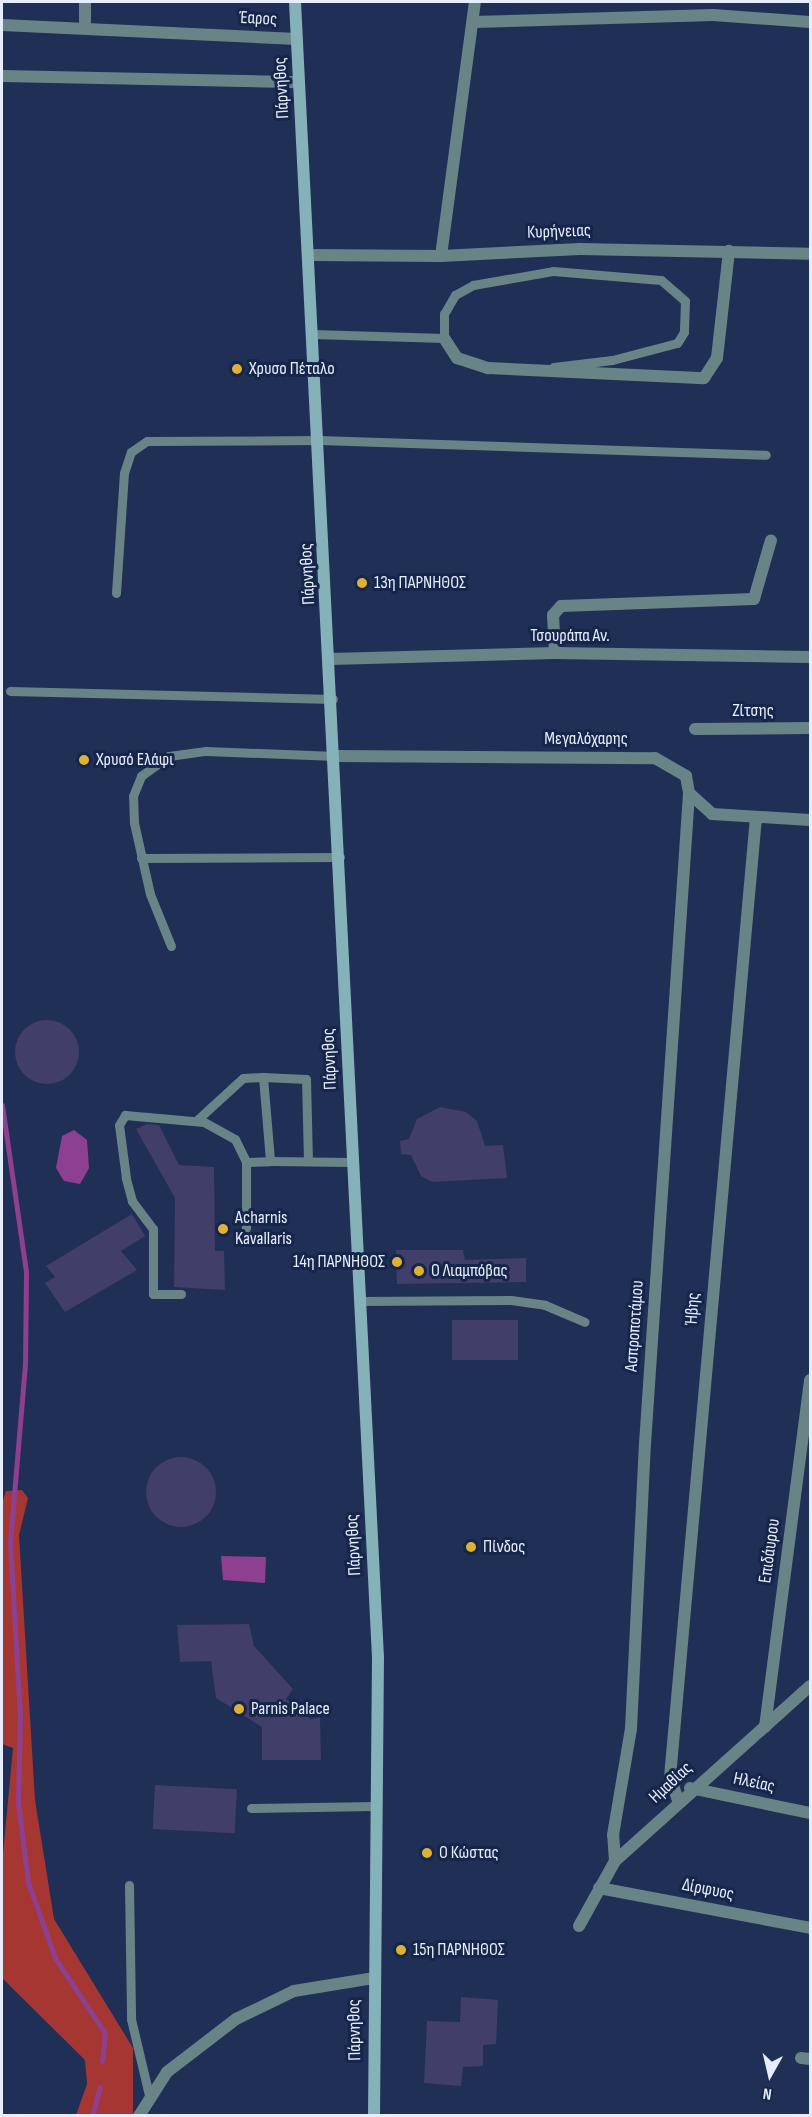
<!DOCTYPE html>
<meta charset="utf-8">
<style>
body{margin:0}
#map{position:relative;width:812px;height:2117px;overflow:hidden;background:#202f55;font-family:"Sofia Sans Condensed",sans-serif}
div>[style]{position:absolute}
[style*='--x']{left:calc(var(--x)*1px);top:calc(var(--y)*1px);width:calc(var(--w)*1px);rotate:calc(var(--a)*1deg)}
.forest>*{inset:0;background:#a63632}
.water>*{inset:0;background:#8d4090}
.stream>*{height:5px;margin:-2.5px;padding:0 2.5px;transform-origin:2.5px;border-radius:2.5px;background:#8d4090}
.building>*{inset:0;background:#413e69;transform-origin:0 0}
.round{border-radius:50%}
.lane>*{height:9px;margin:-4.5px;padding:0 4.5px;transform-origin:4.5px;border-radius:4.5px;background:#688487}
.street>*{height:12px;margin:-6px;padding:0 6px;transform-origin:6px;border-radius:6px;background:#688487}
.secondary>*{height:12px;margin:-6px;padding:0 6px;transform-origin:6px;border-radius:6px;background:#85b2b8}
.dots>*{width:16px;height:16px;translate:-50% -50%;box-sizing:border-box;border:3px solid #16254a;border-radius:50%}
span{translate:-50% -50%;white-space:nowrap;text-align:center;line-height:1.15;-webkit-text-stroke:6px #16254a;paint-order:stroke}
.street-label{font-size:18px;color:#e6edfc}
.poi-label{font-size:18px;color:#e6edfc}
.left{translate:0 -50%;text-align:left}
.right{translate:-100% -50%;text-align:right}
.frame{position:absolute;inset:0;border:3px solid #e6edfc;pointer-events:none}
.north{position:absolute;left:740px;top:2045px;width:60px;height:60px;-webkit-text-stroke:4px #16254a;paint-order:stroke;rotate:188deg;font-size:16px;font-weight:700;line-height:24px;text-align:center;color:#e6edfc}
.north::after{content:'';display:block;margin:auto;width:21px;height:27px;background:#e6edfc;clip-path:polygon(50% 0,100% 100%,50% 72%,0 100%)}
</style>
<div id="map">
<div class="forest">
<i style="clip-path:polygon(22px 1490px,28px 1498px,19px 1535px,35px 1800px,54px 1919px,133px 2048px,133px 2115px,76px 2115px,87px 2084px,85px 2060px,2px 1978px,2px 1864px,13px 1748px,2px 1744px,2px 1503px,6px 1491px)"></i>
</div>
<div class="water">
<i style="clip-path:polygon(74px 1130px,87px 1140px,89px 1168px,80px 1184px,64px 1181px,56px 1168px,62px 1136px)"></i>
<i style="clip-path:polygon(221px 1556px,266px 1557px,265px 1583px,223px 1580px)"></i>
</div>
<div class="stream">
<i style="--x:2;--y:1105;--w:169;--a:81.8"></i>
<i style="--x:26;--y:1272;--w:92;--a:90.6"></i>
<i style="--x:25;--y:1364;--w:180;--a:94.8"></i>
<i style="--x:10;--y:1543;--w:171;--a:86.7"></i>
<i style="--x:20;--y:1714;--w:89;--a:91.3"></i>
<i style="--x:18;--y:1803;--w:80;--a:82.8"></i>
<i style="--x:28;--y:1882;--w:81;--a:70.4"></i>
<i style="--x:55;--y:1958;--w:90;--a:56.3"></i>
<i style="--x:105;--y:2033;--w:28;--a:96"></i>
<i style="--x:92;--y:2116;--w:30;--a:-75"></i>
</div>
<div class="building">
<i class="round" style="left:15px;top:1020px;width:64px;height:64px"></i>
<i style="clip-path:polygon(440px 1107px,466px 1112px,477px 1121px,485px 1146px,503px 1145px,507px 1178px,432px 1182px,421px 1176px,411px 1155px,401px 1154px,400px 1141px,409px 1139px,417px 1119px)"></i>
<i style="clip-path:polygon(147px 1124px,159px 1125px,179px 1165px,214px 1167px,215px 1251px,224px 1251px,225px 1290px,174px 1287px,175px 1198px,136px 1129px)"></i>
<i style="clip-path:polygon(132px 1214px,145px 1236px,121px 1251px,137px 1270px,65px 1312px,45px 1283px,55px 1277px,46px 1266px)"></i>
<i style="clip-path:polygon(396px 1250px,463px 1250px,465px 1260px,526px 1258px,526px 1282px,397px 1284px)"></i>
<i style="left:452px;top:1320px;width:66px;height:40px"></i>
<i class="round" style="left:146px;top:1457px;width:70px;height:70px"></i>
<i style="clip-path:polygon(249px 1624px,254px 1646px,293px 1689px,286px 1699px,311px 1719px,320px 1717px,321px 1760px,262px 1760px,262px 1727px,216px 1698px,211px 1661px,180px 1662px,177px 1625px)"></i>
<i style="left:155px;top:1785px;width:82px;height:44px;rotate:3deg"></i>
<i style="clip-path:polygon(461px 1997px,498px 2000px,496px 2044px,483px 2045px,483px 2066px,463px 2067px,461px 2086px,424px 2083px,427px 2021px,460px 2022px)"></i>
</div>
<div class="lane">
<i style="--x:312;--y:334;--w:132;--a:1.7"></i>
<i style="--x:444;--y:338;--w:24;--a:-90"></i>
<i style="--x:444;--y:314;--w:22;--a:-60"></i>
<i style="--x:455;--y:295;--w:21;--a:-29"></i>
<i style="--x:473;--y:285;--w:81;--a:-9.9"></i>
<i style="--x:553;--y:271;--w:108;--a:4.8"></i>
<i style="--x:661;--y:280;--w:32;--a:41"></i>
<i style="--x:685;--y:301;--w:31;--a:92"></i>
<i style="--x:684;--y:332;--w:13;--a:122"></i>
<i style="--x:677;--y:343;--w:67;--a:165.3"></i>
<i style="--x:612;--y:360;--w:59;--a:173.2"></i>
<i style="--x:116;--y:593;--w:120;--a:-86.2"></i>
<i style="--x:124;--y:473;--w:22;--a:-72"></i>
<i style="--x:131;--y:452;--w:19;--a:-35"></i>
<i style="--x:147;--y:441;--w:172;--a:-0.3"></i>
<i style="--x:319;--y:440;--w:447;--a:1.9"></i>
<i style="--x:10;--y:691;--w:323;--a:1.4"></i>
<i style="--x:141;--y:858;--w:199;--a:-0.3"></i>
<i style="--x:171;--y:946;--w:56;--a:-112"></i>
<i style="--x:150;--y:894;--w:73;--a:-102.7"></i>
<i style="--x:134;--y:823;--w:27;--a:-92"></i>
<i style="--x:133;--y:796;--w:22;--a:-68"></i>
<i style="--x:141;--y:776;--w:34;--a:-36"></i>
<i style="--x:169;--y:756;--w:37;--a:-8"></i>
<i style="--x:206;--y:751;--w:129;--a:2.2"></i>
<i style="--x:263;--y:1077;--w:43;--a:2.7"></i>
<i style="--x:306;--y:1079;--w:82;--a:88.6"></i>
<i style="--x:197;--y:1120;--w:62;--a:-42.4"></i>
<i style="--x:243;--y:1078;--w:20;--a:-3"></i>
<i style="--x:263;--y:1077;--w:84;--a:85.2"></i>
<i style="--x:270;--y:1161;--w:82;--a:0.7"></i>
<i style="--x:246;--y:1162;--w:24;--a:-2"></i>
<i style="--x:181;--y:1294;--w:28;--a:180"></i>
<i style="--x:153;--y:1294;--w:65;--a:-90"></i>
<i style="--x:153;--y:1229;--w:35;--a:-127"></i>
<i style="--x:132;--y:1201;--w:24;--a:-105"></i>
<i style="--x:126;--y:1178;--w:53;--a:-97.5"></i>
<i style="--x:119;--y:1125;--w:12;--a:-59"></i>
<i style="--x:125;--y:1115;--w:79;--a:5.1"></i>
<i style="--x:204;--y:1122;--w:35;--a:29"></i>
<i style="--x:235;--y:1139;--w:25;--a:64"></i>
<i style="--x:246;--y:1162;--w:66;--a:90"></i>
<i style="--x:360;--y:1301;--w:151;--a:-0.4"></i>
<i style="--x:511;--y:1300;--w:34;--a:8"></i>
<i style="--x:545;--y:1305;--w:43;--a:23"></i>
<i style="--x:251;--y:1808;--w:124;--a:-0.9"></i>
<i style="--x:129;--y:1885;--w:134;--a:89.1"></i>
<i style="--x:131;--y:2019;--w:78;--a:76.7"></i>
</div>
<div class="street">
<i style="--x:85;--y:2;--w:26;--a:90"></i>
<i style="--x:473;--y:22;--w:240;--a:-1.7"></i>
<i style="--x:713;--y:15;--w:97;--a:4.1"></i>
<i style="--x:2;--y:25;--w:295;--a:2.7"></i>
<i style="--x:2;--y:76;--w:297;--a:1.2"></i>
<i style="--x:309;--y:255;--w:132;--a:0.4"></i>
<i style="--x:441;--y:256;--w:139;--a:-2.9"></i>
<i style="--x:580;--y:249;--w:230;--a:1.2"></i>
<i style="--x:441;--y:256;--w:256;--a:-82.4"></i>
<i style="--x:444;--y:338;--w:24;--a:57"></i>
<i style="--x:457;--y:358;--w:33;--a:18"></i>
<i style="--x:488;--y:368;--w:216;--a:2.7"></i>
<i style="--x:704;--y:378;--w:24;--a:-57"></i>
<i style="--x:717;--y:358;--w:108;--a:-83.6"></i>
<i style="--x:555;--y:653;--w:38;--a:-93"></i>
<i style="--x:553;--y:615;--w:12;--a:-48"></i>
<i style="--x:561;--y:606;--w:193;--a:-2.1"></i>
<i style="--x:754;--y:599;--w:61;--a:-73.9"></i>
<i style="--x:330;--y:659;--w:225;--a:-1.5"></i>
<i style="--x:555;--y:653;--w:255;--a:0.9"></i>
<i style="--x:695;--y:729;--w:115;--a:-0.5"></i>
<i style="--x:335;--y:756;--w:320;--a:0.4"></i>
<i style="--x:655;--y:758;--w:36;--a:30"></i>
<i style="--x:686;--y:776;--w:17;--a:80"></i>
<i style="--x:689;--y:793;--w:31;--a:42"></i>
<i style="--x:712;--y:814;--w:98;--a:3.5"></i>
<i style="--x:765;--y:1727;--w:350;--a:-82.6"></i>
<i style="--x:690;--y:1788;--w:123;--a:11.8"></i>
<i style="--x:678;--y:1800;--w:24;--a:-109"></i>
<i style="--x:670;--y:1777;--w:963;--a:-84.88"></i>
<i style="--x:615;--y:1861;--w:26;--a:-94"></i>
<i style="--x:613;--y:1835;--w:108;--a:-80.4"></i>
<i style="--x:631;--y:1729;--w:285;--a:-87.2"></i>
<i style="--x:645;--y:1444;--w:652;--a:-86.13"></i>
<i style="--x:599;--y:1888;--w:215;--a:10.7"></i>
<i style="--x:579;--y:1926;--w:74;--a:-61"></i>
<i style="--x:615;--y:1861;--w:262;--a:-41.9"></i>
<i style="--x:801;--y:2058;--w:9;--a:6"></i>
<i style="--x:139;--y:2116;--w:52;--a:-57.5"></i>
<i style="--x:167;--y:2072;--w:87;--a:-37.5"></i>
<i style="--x:236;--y:2019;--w:64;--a:-25.8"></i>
<i style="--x:294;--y:1991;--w:80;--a:-9.3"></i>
</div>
<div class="secondary">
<i style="--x:295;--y:2;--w:1657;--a:87.13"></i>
<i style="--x:378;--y:1657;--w:459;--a:90.5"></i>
</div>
<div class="dots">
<i style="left:237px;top:369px;background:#e0b034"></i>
<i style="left:362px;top:583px;background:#e0b034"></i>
<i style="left:84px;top:760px;background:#e0b034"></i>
<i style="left:223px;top:1229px;background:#e0b034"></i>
<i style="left:397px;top:1262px;background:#e0b034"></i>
<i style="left:419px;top:1271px;background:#e0b034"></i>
<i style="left:471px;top:1547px;background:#e0b034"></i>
<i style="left:239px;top:1709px;background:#e0b034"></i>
<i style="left:427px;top:1853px;background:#e0b034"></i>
<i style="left:401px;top:1950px;background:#e0b034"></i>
</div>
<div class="street-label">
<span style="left:258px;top:19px;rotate:3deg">Έαρος</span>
<span style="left:282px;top:88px;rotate:-93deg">Πάρνηθος</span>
<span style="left:559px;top:232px;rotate:-2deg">Κυρήνειας</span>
<span style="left:308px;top:574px;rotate:-93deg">Πάρνηθος</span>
<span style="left:570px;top:636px">Τσουράπα Αν.</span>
<span style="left:753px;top:711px">Ζίτσης</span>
<span style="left:586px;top:739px">Μεγαλόχαρης</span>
<span style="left:330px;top:1059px;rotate:-92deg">Πάρνηθος</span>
<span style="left:693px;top:1309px;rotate:-86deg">Ήβης</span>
<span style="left:635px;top:1326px;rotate:-86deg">Ασπροποτάμου</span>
<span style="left:354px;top:1545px;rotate:-93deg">Πάρνηθος</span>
<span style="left:770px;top:1551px;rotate:-82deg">Επιδάυρου</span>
<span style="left:671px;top:1783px;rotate:-43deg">Ημαθίας</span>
<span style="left:754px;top:1783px;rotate:12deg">Ηλείας</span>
<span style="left:708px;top:1890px;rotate:11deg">Δίρφυος</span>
<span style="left:355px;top:2030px;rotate:-91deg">Πάρνηθος</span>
</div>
<div class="poi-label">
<span class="left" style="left:249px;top:369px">Χρυσο Πέταλο</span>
<span class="left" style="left:374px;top:583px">13η ΠΑΡΝΗΘΟΣ</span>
<span class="left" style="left:96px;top:760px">Χρυσό Ελάφι</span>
<span class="left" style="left:235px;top:1229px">Acharnis<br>Kavallaris</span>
<span class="right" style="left:385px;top:1262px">14η ΠΑΡΝΗΘΟΣ</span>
<span class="left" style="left:431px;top:1271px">Ο Λιαμπόβας</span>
<span class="left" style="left:483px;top:1547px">Πίνδος</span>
<span class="left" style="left:251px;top:1709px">Parnis Palace</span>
<span class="left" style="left:439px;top:1853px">Ο Κώστας</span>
<span class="left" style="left:413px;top:1950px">15η ΠΑΡΝΗΘΟΣ</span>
</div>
<div class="frame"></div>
<div class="north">N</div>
</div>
